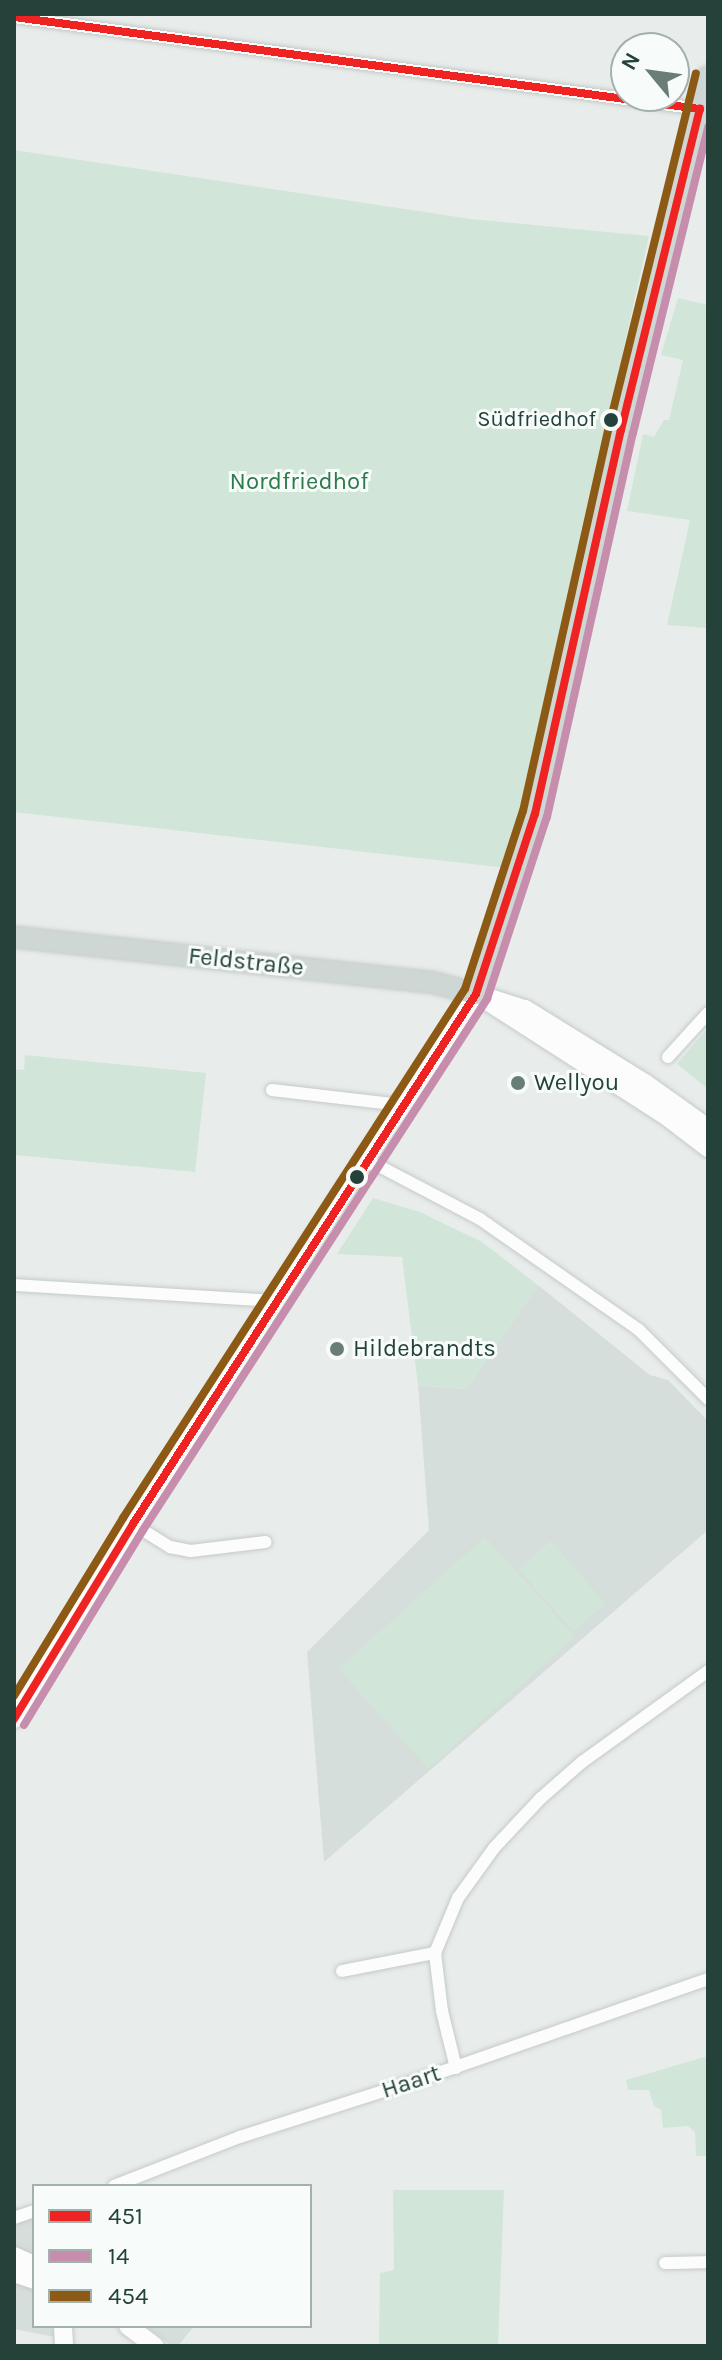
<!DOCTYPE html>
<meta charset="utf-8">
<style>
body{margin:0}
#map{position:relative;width:722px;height:2360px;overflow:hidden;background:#e8edeb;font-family:Karla,sans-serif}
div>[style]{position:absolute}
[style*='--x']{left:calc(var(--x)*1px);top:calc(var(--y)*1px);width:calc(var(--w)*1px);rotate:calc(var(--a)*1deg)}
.built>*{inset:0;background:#d6dedb}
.green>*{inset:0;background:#d1e6d8;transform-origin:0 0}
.roads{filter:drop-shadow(0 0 2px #c5cac8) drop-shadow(0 0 2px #c5cac8)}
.street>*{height:12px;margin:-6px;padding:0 6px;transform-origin:6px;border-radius:6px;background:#fcfcfc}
.secondary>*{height:18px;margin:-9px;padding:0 9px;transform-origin:9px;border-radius:9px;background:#fcfcfc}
.primary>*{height:20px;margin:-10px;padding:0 10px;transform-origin:10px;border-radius:10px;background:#cfd7d5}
.bus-1>*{height:8px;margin:-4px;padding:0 4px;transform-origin:4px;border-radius:4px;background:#ef2321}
.bus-2>*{height:8px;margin:-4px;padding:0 4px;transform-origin:4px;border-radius:4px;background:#c78dac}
.bus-3>*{height:8px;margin:-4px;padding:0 4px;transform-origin:4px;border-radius:4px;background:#8c5a14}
.dots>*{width:22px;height:22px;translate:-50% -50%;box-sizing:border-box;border:4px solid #f7fbf9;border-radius:50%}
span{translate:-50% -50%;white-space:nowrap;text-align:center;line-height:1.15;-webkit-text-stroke:6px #f7fbf9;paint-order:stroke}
.bus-label{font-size:22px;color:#24423a}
.right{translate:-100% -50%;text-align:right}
.park-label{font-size:24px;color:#2d7a4b}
.street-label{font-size:24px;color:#24423a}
.poi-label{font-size:24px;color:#24423a}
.left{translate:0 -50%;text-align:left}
.frame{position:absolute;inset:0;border:16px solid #24423a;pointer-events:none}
.legend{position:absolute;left:32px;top:2184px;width:280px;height:144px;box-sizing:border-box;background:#f7fbf9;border:2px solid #a3b1ad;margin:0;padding:10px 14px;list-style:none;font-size:24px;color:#24423a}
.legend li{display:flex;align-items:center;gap:16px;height:40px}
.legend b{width:40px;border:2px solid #a3b1ad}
.north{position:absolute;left:610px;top:32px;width:80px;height:80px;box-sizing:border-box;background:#f7fbf9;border:2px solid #a3b1ad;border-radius:50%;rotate:299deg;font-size:22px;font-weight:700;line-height:32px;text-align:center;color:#24423a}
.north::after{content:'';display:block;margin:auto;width:28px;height:36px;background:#697e78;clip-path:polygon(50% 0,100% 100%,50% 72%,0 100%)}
</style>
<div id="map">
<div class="built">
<i style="clip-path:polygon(538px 1285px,650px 1375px,668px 1380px,708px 1421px,708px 1530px,324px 1862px,307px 1652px,429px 1530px,418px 1385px,466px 1389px)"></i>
<i style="clip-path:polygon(14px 2203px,26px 2220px,34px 2218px,34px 2326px,54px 2326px,55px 2337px,14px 2329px)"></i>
<i style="clip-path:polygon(146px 2326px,194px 2326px,178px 2346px,172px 2346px)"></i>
</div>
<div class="green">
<i style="clip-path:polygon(14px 150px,471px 219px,649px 236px,506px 868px,14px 812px)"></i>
<i style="clip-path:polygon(678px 298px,708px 305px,708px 628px,667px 625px,690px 520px,627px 511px,643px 434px,654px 437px,664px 420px,669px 420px,683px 360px,661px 355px)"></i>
<i style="clip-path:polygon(708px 1028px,708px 1089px,677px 1064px)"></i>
<i style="clip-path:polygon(25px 1055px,206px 1073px,195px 1172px,15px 1155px,14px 1069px,24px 1070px)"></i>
<i style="clip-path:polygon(373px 1198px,420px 1212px,482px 1242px,538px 1285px,466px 1389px,418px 1385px,402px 1257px,337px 1254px)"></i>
<i style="left:485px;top:1537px;width:134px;height:197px;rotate:48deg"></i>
<i style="left:551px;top:1541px;width:83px;height:43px;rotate:49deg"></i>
<i style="clip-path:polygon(708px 2056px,708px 2160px,706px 2156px,696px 2156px,695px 2132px,688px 2126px,663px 2128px,661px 2110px,654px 2106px,649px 2090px,628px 2090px,626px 2080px)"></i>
<i style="clip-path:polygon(393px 2190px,504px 2190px,498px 2346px,379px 2346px,380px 2273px,394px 2270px)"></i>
</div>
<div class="roads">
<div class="street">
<i style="--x:14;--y:17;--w:692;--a:7.64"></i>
<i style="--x:668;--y:1057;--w:59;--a:-47.7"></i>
<i style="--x:272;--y:1090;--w:130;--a:6.6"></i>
<i style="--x:364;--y:1162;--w:18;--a:16"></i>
<i style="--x:381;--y:1167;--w:112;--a:27.7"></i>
<i style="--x:480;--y:1219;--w:194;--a:34.9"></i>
<i style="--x:639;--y:1330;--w:98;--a:45"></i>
<i style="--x:14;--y:1285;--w:264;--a:3.5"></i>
<i style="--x:133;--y:1524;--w:44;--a:31.9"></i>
<i style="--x:170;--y:1547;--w:21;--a:11"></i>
<i style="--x:191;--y:1551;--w:75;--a:-6.9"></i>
<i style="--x:342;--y:1971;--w:95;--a:-11"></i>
<i style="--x:456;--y:2068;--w:59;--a:-103.8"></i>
<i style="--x:442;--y:2011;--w:58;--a:-96.9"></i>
<i style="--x:435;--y:1953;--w:60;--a:-67.3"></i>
<i style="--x:458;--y:1898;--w:62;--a:-54.2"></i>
<i style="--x:494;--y:1848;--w:69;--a:-46.8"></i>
<i style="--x:541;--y:1798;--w:55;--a:-41.3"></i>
<i style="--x:582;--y:1762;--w:155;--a:-35.8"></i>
<i style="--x:114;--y:2186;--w:135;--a:-21.3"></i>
<i style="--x:240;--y:2137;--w:193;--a:-17.8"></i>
<i style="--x:424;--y:2078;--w:301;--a:-19.2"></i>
<i style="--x:14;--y:2218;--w:21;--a:-19"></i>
<i style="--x:665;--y:2263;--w:43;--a:-1.3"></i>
</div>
<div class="secondary">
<i style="--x:476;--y:994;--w:229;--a:32.7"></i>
<i style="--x:669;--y:1118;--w:49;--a:37.6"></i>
<i style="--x:487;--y:997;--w:40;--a:18"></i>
<i style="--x:525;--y:1009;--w:141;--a:31.7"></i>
<i style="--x:645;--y:1083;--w:77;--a:35.5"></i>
<i style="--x:14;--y:1719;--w:228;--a:-58.6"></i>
<i style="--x:133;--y:1524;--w:429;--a:-57.5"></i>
<i style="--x:364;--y:1162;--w:202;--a:-56.3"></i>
<i style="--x:14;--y:2256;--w:22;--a:24"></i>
<i style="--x:14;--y:2273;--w:21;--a:19"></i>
<i style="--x:63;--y:2326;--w:20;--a:87"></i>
<i style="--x:128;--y:2326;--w:34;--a:37"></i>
</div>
<div class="primary">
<i style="--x:14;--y:937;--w:419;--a:6.2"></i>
<i style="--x:431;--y:982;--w:47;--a:14.9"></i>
<i style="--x:476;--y:994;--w:189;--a:-71.9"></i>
<i style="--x:535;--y:814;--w:394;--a:-77.4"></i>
<i style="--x:621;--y:430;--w:364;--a:-76.2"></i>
</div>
</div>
<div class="bus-1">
<i style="--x:14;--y:17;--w:692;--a:7.64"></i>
<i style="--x:14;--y:1719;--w:228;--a:-58.6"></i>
<i style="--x:133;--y:1524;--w:631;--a:-57.09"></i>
<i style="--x:476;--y:994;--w:189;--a:-71.9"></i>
<i style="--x:535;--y:814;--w:394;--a:-77.4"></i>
<i style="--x:621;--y:430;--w:331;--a:-76.2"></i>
</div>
<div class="bus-2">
<i style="--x:24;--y:1725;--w:228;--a:-58.6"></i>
<i style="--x:143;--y:1530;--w:633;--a:-57.06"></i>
<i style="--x:487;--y:999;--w:192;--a:-71.8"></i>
<i style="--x:547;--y:817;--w:394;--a:-77.4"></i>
<i style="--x:633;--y:433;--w:315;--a:-76.2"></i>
</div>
<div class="bus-3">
<i style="--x:14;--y:1696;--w:209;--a:-58.5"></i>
<i style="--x:123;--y:1518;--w:630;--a:-57.12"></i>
<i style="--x:465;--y:989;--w:187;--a:-72"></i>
<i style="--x:523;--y:811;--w:394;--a:-77.4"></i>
<i style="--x:609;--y:427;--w:364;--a:-76.2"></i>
</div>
<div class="dots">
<i style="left:611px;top:420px;background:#24423a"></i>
<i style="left:518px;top:1083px;background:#697e78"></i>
<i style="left:357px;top:1177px;background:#24423a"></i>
<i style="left:337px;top:1349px;background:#697e78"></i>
</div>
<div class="bus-label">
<span class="right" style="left:596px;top:420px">Südfriedhof</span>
</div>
<div class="park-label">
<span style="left:299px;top:482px">Nordfriedhof</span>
</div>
<div class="street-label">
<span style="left:246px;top:962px;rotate:6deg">Feldstraße</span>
<span style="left:411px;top:2082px;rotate:-18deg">Haart</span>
</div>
<div class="poi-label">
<span class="left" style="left:534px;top:1083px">Wellyou</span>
<span class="left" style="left:353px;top:1349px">Hildebrandts</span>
</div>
<div class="frame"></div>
<ul class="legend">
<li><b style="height:10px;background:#ef2321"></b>451</li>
<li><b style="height:10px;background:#c78dac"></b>14</li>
<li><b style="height:10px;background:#8c5a14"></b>454</li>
</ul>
<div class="north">N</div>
</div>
